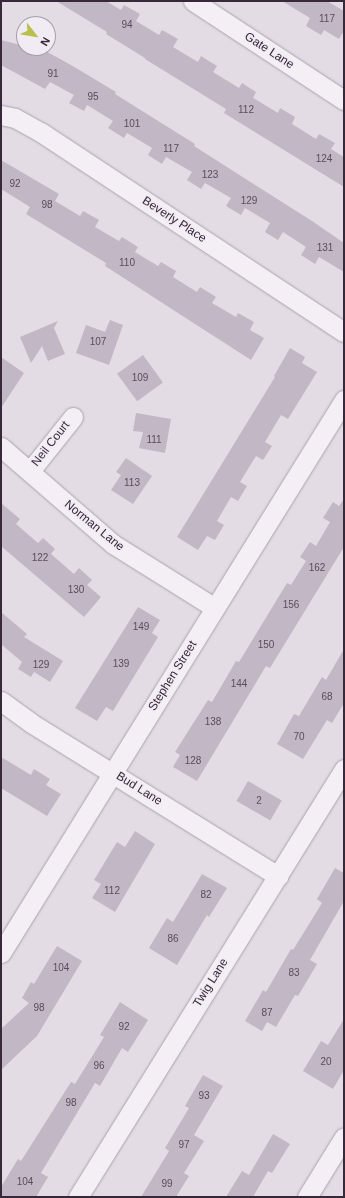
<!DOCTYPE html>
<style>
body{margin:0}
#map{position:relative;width:345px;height:1198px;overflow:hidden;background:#e3dce5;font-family:Helvetica,sans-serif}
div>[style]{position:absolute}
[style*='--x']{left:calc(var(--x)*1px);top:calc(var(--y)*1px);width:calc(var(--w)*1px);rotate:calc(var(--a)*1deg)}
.building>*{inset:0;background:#c2b7c4;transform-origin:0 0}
.roads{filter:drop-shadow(0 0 1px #aca2ae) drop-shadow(0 0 1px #aca2ae)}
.street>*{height:19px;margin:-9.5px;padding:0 9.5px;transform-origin:9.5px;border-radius:9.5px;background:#f3eff4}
span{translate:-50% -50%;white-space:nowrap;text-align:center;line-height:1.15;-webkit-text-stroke:3px #f1ebf3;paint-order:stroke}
.number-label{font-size:10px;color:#5a4c5c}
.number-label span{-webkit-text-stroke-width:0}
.street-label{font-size:12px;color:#37283a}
.frame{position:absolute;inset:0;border:2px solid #37283a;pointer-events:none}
.north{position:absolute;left:16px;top:16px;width:40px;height:40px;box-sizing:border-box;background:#f1ebf3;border:1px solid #a79da9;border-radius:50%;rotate:121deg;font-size:11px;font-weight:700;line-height:16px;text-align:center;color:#37283a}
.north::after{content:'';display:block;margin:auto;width:14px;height:18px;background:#b8c04b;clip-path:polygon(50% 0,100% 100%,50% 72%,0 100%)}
</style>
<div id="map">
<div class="building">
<i style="clip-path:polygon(56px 1px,106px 1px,121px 10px,124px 5px,140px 14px,136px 21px,159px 35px,162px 30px,178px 39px,173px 47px,198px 62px,201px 56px,217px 66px,213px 72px,239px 88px,242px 83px,256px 92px,253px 98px,278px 113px,280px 108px,295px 117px,292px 124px,316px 139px,319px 134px,335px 143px,331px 149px,344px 157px,344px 187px,224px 113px,226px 109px,145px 59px,145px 58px,106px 34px,107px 32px)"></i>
<i style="clip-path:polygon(282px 1px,327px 1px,344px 11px,344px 31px,339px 39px,324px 30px,321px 35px,306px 26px,310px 18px)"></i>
<i style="clip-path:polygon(1px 40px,24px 46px,24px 48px,40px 48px,71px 65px,116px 92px,115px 94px,195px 144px,194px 146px,312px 221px,344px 243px,344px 272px,319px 257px,315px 264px,301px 255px,306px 247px,283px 232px,278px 240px,265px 232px,270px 223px,245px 208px,241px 215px,226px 206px,231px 198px,205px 183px,201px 189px,187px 180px,192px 172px,166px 157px,162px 164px,148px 155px,152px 148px,127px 133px,124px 138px,108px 128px,113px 121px,87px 105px,84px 111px,69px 103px,74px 95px,50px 82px,45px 89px,1px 65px)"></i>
<i style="clip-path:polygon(1px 160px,59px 194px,55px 201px,80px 216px,83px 211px,99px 220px,95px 227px,119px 241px,122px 237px,138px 247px,135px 252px,158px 266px,161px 262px,176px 271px,173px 277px,197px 292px,200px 287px,216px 297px,212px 303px,236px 317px,238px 313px,254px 322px,250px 330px,264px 338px,251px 360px,105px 266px,106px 263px,26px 214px,30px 207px,1px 189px)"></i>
<i style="clip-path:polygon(110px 320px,123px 325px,109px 365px,76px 353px,86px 325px,105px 332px)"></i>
<i style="clip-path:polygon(58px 321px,54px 328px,65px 354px,48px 361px,42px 346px,31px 363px,20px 337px)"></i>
<i style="clip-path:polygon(290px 348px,305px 357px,302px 363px,317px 372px,288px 419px,281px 415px,265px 442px,272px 446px,263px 460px,256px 456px,240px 482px,247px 486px,238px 501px,231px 497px,217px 521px,224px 525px,215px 540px,207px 536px,198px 550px,177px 537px,275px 377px,274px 376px)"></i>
<i style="left:143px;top:355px;width:34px;height:32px;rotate:54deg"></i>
<i style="clip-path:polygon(1px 357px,24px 373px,1px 408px)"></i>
<i style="clip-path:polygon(136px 413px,171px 419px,165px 453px,139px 448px,143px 432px,133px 431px)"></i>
<i style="clip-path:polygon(126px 458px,152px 476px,133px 504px,111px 490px,121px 475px,116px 472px)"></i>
<i style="clip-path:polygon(344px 499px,344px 547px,270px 668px,266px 666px,197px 781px,173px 767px,180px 755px,175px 752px,208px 700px,212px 702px,236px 661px,239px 662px,287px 583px,291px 585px,306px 561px,300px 557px,310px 542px,316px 546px,330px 522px,323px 518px,333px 502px,339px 506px)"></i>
<i style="clip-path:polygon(1px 503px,20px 519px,16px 524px,38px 543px,43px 538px,55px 549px,51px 554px,74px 574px,79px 568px,92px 580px,87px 585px,101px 597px,84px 617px,1px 546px)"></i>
<i style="clip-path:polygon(138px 607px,160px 620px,152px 633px,158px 637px,113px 711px,106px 707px,97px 721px,75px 708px)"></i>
<i style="clip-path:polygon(1px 612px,27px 634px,24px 637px,63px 661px,50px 682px,34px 672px,31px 677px,18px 669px,22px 662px,1px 644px)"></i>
<i style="clip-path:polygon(344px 649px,344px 703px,332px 723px,327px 720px,303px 759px,277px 744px,294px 714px,299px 716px,322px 677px,326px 680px)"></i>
<i style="clip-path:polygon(1px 757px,31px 775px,34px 769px,50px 779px,46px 785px,61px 794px,47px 816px,1px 788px)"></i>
<i style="left:248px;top:781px;width:39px;height:23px;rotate:30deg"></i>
<i style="clip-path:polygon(135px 831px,155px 844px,115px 912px,92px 898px,101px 884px,94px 880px,117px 842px,125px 847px)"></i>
<i style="clip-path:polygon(335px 868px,344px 873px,344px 901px,310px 960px,317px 964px,298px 996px,295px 995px,276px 1027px,267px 1022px,262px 1031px,245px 1021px,263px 990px,266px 992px,291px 949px,293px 950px,322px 903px,317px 899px)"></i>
<i style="clip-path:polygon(202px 874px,227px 888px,209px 917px,207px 915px,177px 965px,149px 948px,167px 918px,173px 922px)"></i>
<i style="clip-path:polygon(57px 946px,82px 961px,37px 1036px,1px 1070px,1px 1029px,29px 1003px,22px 998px,31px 982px,34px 984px)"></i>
<i style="clip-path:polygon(120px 1002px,148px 1020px,128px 1052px,122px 1048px,100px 1086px,95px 1083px,41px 1173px,48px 1177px,36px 1197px,1px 1197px,1px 1187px,18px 1159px,21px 1161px,71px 1082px,75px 1084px,104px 1037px,100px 1035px)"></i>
<i style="clip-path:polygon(344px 1019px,344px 1070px,333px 1089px,303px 1071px,321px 1041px,328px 1045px)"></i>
<i style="clip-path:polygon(203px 1075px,223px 1086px,194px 1135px,204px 1141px,184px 1173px,189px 1176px,176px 1197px,141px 1197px,169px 1151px,165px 1148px,189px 1108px,185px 1106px)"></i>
<i style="clip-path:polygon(273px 1134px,290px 1144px,272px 1173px,268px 1171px,253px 1197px,226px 1197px,242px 1171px,249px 1175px)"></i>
</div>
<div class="roads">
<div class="street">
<i style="--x:193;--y:1;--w:181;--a:33.3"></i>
<i style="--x:1;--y:115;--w:14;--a:12"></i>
<i style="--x:15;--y:118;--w:31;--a:29"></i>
<i style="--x:42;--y:133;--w:362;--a:33.4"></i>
<i style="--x:1;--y:447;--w:148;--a:40.9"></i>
<i style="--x:113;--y:544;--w:120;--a:32.1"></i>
<i style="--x:30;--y:471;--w:69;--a:-51.5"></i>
<i style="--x:1;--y:701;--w:37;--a:36"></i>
<i style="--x:31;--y:723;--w:291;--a:31.8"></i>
<i style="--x:1;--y:953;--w:651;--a:-58.19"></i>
<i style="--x:78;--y:1197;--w:504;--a:-58.14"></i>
<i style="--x:307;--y:1197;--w:70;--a:-58.3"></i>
</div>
</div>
<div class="number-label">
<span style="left:327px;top:19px">117</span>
<span style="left:127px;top:25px">94</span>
<span style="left:53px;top:74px">91</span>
<span style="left:93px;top:97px">95</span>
<span style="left:246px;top:110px">112</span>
<span style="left:132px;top:124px">101</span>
<span style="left:171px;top:149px">117</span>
<span style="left:324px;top:159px">124</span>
<span style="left:210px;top:175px">123</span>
<span style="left:15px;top:184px">92</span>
<span style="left:249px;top:201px">129</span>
<span style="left:47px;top:205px">98</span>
<span style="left:325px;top:248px">131</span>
<span style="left:127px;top:263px">110</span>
<span style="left:98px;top:342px">107</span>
<span style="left:140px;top:378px">109</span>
<span style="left:154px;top:440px">111</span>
<span style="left:132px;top:483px">113</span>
<span style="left:40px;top:558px">122</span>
<span style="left:317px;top:568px">162</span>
<span style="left:76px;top:590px">130</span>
<span style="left:291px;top:605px">156</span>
<span style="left:141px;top:627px">149</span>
<span style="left:266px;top:645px">150</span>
<span style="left:121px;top:664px">139</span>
<span style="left:41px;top:665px">129</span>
<span style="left:239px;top:684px">144</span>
<span style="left:327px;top:697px">68</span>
<span style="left:213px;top:722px">138</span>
<span style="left:299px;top:737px">70</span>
<span style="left:193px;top:761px">128</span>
<span style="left:259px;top:801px">2</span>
<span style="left:112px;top:891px">112</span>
<span style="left:206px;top:895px">82</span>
<span style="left:173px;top:939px">86</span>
<span style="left:61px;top:968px">104</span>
<span style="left:294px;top:973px">83</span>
<span style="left:39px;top:1008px">98</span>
<span style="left:267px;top:1013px">87</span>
<span style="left:124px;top:1027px">92</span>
<span style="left:326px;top:1062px">20</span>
<span style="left:99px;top:1066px">96</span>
<span style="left:204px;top:1096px">93</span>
<span style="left:71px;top:1103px">98</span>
<span style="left:184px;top:1145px">97</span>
<span style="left:25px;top:1182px">104</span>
<span style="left:167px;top:1184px">99</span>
</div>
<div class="street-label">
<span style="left:269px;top:51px;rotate:33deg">Gate Lane</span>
<span style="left:174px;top:220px;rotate:33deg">Beverly Place</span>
<span style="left:51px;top:444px;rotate:-52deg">Neil Court</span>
<span style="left:94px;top:526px;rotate:39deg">Norman Lane</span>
<span style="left:173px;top:676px;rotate:-58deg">Stephen Street</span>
<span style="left:139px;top:789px;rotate:32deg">Bud Lane</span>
<span style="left:211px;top:983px;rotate:-58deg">Twig Lane</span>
</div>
<div class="frame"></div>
<div class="north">N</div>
</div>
